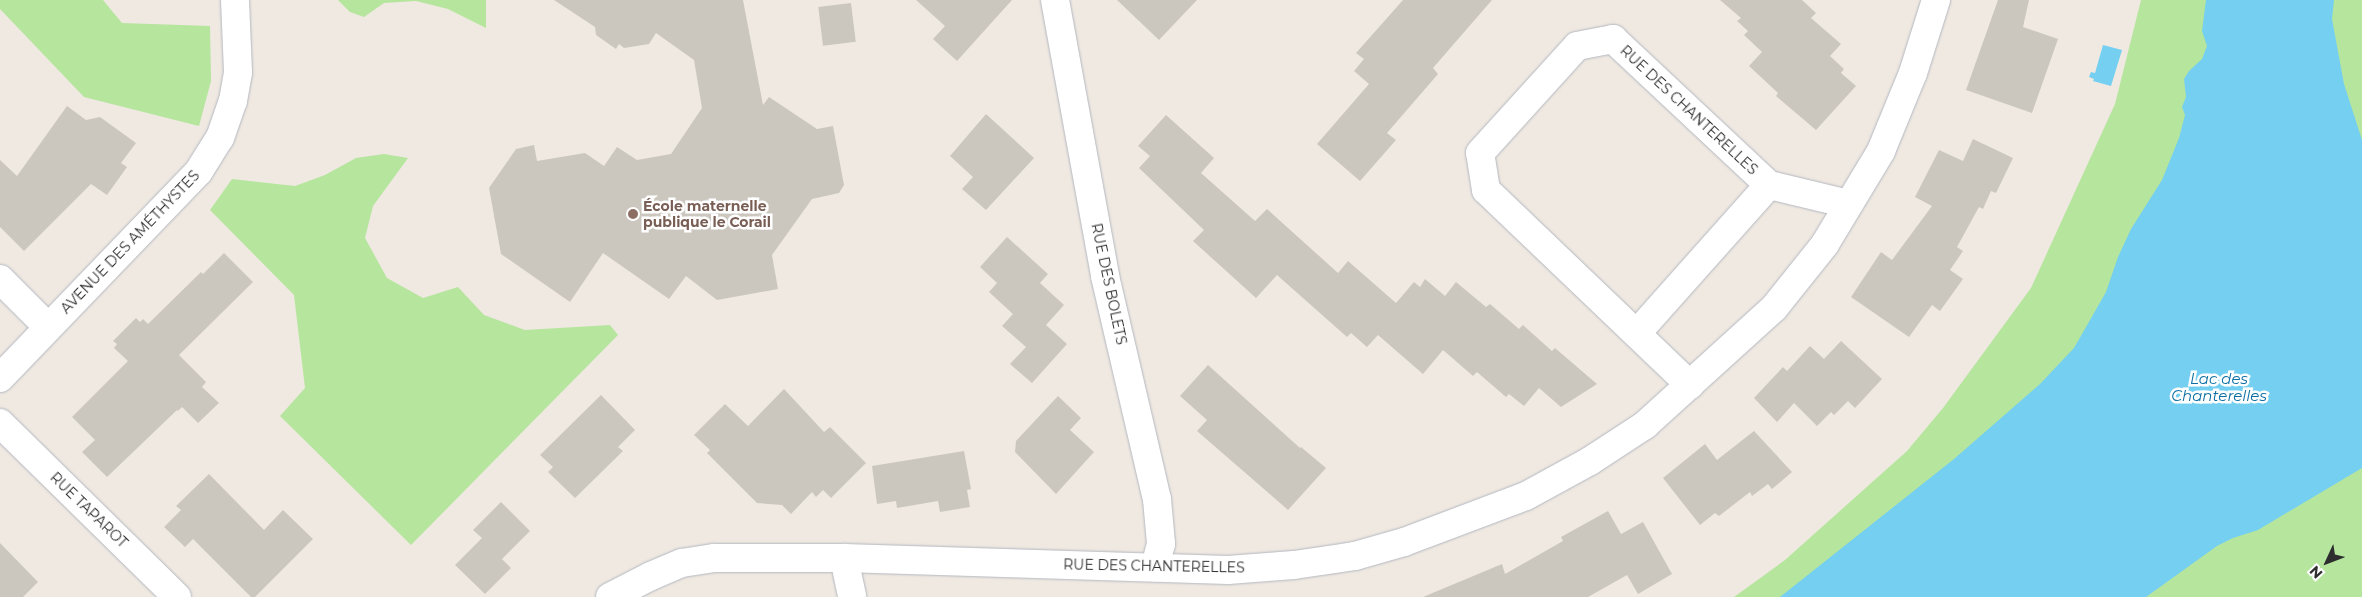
<!DOCTYPE html>
<meta charset="utf-8">
<style>
body{margin:0}
#map{position:relative;width:2362px;height:597px;overflow:hidden;background:#efe9e1;font-family:Montserrat,sans-serif}
div>[style]{position:absolute}
[style*='--x']{left:calc(var(--x)*1px);top:calc(var(--y)*1px);width:calc(var(--w)*1px);rotate:calc(var(--a)*1deg)}
.green>*{inset:0;background:#b6e59e}
.water>*{inset:0;background:#75cff0}
.building>*{inset:0;background:#cbc7bf;transform-origin:0 0}
.roads{filter:drop-shadow(0 0 1px #b4b7c1) drop-shadow(0 0 1px #b4b7c1)}
.street>*{height:28px;margin:-14px;padding:0 14px;transform-origin:14px;border-radius:14px;background:#fff}
.dots>*{width:14px;height:14px;translate:-50% -50%;box-sizing:border-box;border:2px solid #fff;border-radius:50%}
span{translate:-50% -50%;white-space:nowrap;text-align:center;line-height:1.15;-webkit-text-stroke:5px #fff;paint-order:stroke}
.street-label{font-size:14px;color:#2e2e2e}
.education-label{font-size:14px;color:#785e54;font-weight:700}
.left{translate:0 -50%;text-align:left}
.water-label{font-size:15px;color:#0d6fa3;font-style:italic}
.north{position:absolute;left:2302px;top:537px;width:50px;height:50px;-webkit-text-stroke:4px #fff;paint-order:stroke;rotate:227deg;font-size:14px;font-weight:700;line-height:20px;text-align:center;color:#2e2e2e}
.north::after{content:'';display:block;margin:auto;width:18px;height:22px;background:#2e2e2e;clip-path:polygon(50% 0,100% 100%,50% 72%,0 100%)}
</style>
<div id="map">
<div class="green">
<i style="clip-path:polygon(0 0,103px 0,122px 23px,210px 26px,211px 81px,199px 126px,84px 97px,0 9px)"></i>
<i style="clip-path:polygon(338px 0,486px 0,486px 28px,448px 9px,416px 1px,384px 3px,364px 17px,350px 12px)"></i>
<i style="clip-path:polygon(2141px 0,2362px 0,2362px 597px,1734px 597px,1785px 560px,1907px 451px,1943px 408px,2031px 288px,2115px 104px)"></i>
<i style="clip-path:polygon(384px 154px,408px 158px,373px 206px,365px 238px,387px 278px,423px 298px,458px 287px,484px 315px,525px 330px,610px 325px,618px 335px,411px 545px,280px 416px,305px 388px,294px 295px,210px 210px,232px 179px,295px 186px,325px 175px,356px 158px)"></i>
</div>
<div class="water">
<i style="clip-path:polygon(2206px 0,2334px 0,2332px 19px,2344px 84px,2362px 140px,2362px 468px,2258px 530px,2233px 538px,2217px 546px,2146px 597px,1780px 597px,1954px 459px,2040px 384px,2074px 348px,2106px 292px,2118px 257px,2131px 229px,2162px 180px,2179px 138px,2185px 115px,2182px 107px,2186px 97px,2184px 79px,2189px 71px,2202px 59px,2207px 46px,2202px 31px)"></i>
<i style="clip-path:polygon(2103px 45px,2122px 50px,2111px 86px,2093px 81px,2094px 79px,2089px 77px,2091px 72px,2095px 73px)"></i>
</div>
<div class="building">
<i style="clip-path:polygon(554px 0,743px 0,763px 105px,769px 97px,817px 129px,833px 126px,844px 185px,839px 193px,812px 199px,772px 255px,778px 289px,717px 300px,686px 276px,669px 299px,603px 253px,570px 302px,501px 254px,489px 188px,516px 149px,534px 145px,537px 161px,585px 153px,604px 166px,617px 147px,637px 160px,671px 154px,702px 108px,694px 60px,656px 33px,649px 44px,624px 48px,619px 44px,616px 49px,596px 35px,595px 27px)"></i>
<i style="clip-path:polygon(916px 0,1012px 0,957px 61px,933px 39px,945px 26px)"></i>
<i style="clip-path:polygon(1117px 0,1197px 0,1159px 40px)"></i>
<i style="clip-path:polygon(1403px 0,1492px 0,1433px 68px,1438px 74px,1387px 133px,1396px 140px,1360px 181px,1317px 144px,1369px 84px,1354px 71px,1364px 59px,1356px 53px)"></i>
<i style="clip-path:polygon(1720px 0,1802px 0,1816px 13px,1811px 18px,1841px 44px,1830px 56px,1844px 69px,1841px 73px,1856px 86px,1816px 130px,1776px 96px,1778px 93px,1749px 66px,1762px 52px,1744px 35px,1748px 31px,1737px 21px,1741px 18px)"></i>
<i style="clip-path:polygon(1998px 0,2029px 0,2023px 27px,2058px 39px,2032px 113px,1966px 90px)"></i>
<i style="left:851px;top:3px;width:39px;height:33px;rotate:83deg"></i>
<i style="clip-path:polygon(67px 106px,86px 120px,100px 117px,136px 143px,121px 163px,127px 167px,107px 195px,91px 184px,24px 251px,0 227px,0 160px,17px 176px)"></i>
<i style="clip-path:polygon(986px 114px,1034px 158px,986px 210px,962px 189px,973px 177px,950px 156px)"></i>
<i style="clip-path:polygon(1166px 115px,1214px 158px,1201px 173px,1255px 221px,1267px 209px,1338px 273px,1348px 261px,1396px 303px,1414px 282px,1420px 287px,1425px 279px,1445px 296px,1456px 282px,1486px 307px,1490px 304px,1519px 329px,1523px 325px,1552px 351px,1555px 348px,1597px 384px,1561px 407px,1539px 388px,1524px 406px,1509px 394px,1506px 397px,1477px 372px,1473px 376px,1443px 350px,1423px 374px,1378px 335px,1367px 347px,1351px 333px,1347px 337px,1277px 275px,1256px 298px,1193px 241px,1204px 230px,1139px 168px,1150px 156px,1138px 146px)"></i>
<i style="clip-path:polygon(1973px 139px,2013px 158px,1996px 193px,1991px 191px,1983px 209px,1979px 207px,1957px 247px,1963px 251px,1950px 270px,1963px 279px,1940px 311px,1932px 305px,1909px 337px,1851px 297px,1881px 252px,1892px 260px,1932px 206px,1915px 197px,1939px 150px,1963px 161px)"></i>
<i style="clip-path:polygon(1007px 237px,1048px 274px,1040px 283px,1064px 305px,1046px 325px,1067px 344px,1032px 383px,1010px 364px,1026px 347px,1002px 326px,1013px 314px,989px 292px,997px 283px,980px 267px)"></i>
<i style="clip-path:polygon(224px 253px,253px 282px,179px 355px,206px 382px,202px 387px,219px 403px,198px 423px,182px 407px,178px 411px,177px 410px,107px 477px,82px 452px,95px 440px,72px 417px,128px 361px,114px 348px,117px 344px,113px 341px,136px 318px,140px 322px,143px 319px,148px 324px,201px 272px,203px 274px)"></i>
<i style="clip-path:polygon(1841px 341px,1882px 379px,1855px 408px,1848px 401px,1834px 415px,1831px 412px,1817px 426px,1794px 403px,1777px 422px,1754px 398px,1783px 367px,1787px 371px,1810px 346px,1824px 359px)"></i>
<i style="clip-path:polygon(1208px 365px,1300px 448px,1301px 447px,1326px 468px,1288px 510px,1197px 431px,1207px 420px,1180px 396px)"></i>
<i style="clip-path:polygon(784px 389px,824px 432px,830px 427px,866px 463px,831px 498px,823px 490px,816px 497px,812px 492px,791px 514px,782px 505px,757px 503px,707px 453px,710px 450px,694px 435px,725px 404px,748px 426px)"></i>
<i style="clip-path:polygon(601px 395px,635px 430px,618px 447px,623px 451px,575px 498px,548px 472px,553px 467px,540px 455px)"></i>
<i style="clip-path:polygon(1058px 396px,1081px 418px,1070px 430px,1094px 452px,1056px 494px,1015px 452px,1016px 441px)"></i>
<i style="clip-path:polygon(1754px 431px,1792px 472px,1772px 489px,1768px 484px,1752px 496px,1750px 492px,1719px 516px,1715px 513px,1700px 525px,1663px 478px,1705px 444px,1717px 460px)"></i>
<i style="clip-path:polygon(964px 451px,971px 489px,967px 490px,970px 507px,940px 512px,938px 501px,897px 508px,896px 501px,877px 504px,872px 466px)"></i>
<i style="clip-path:polygon(209px 474px,264px 530px,283px 510px,313px 539px,255px 597px,251px 597px,193px 539px,185px 547px,164px 527px,181px 510px,176px 506px)"></i>
<i style="clip-path:polygon(501px 502px,530px 531px,502px 559px,511px 568px,485px 594px,455px 565px,482px 538px,473px 530px)"></i>
<i style="clip-path:polygon(1608px 511px,1621px 534px,1643px 522px,1672px 574px,1638px 594px,1627px 575px,1588px 597px,1423px 597px,1502px 564px,1505px 574px,1563px 541px,1561px 537px)"></i>
<i style="clip-path:polygon(0 543px,38px 582px,23px 597px,0 597px)"></i>
</div>
<div class="roads">
<div class="street">
<i style="--x:1055;--y:0;--w:280;--a:79.7"></i>
<i style="--x:1105;--y:276;--w:229;--a:76.9"></i>
<i style="--x:1157;--y:499;--w:45;--a:84.9"></i>
<i style="--x:1161;--y:544;--w:24;--a:105"></i>
<i style="--x:0;--y:279;--w:68;--a:45"></i>
<i style="--x:1637;--y:333;--w:198;--a:-48.3"></i>
<i style="--x:0;--y:378;--w:287;--a:-46.1"></i>
<i style="--x:199;--y:171;--w:39;--a:-58"></i>
<i style="--x:220;--y:138;--w:39;--a:-71"></i>
<i style="--x:233;--y:101;--w:29;--a:-80"></i>
<i style="--x:238;--y:72;--w:72;--a:-92.4"></i>
<i style="--x:1690;--y:385;--w:282;--a:-136.3"></i>
<i style="--x:1486;--y:190;--w:37;--a:-99"></i>
<i style="--x:1480;--y:153;--w:144;--a:-47.8"></i>
<i style="--x:1577;--y:46;--w:37;--a:-11"></i>
<i style="--x:1613;--y:39;--w:214;--a:43.1"></i>
<i style="--x:1769;--y:185;--w:81;--a:13.5"></i>
<i style="--x:0;--y:423;--w:248;--a:44.5"></i>
<i style="--x:844;--y:558;--w:40;--a:78"></i>
<i style="--x:610;--y:597;--w:46;--a:-27.1"></i>
<i style="--x:651;--y:576;--w:34;--a:-23"></i>
<i style="--x:682;--y:563;--w:33;--a:-9"></i>
<i style="--x:715;--y:558;--w:129;--a:0"></i>
<i style="--x:844;--y:558;--w:384;--a:1.8"></i>
<i style="--x:1228;--y:570;--w:66;--a:-4.3"></i>
<i style="--x:1294;--y:565;--w:62;--a:-8.4"></i>
<i style="--x:1355;--y:556;--w:51;--a:-15.9"></i>
<i style="--x:1404;--y:542;--w:130;--a:-20.7"></i>
<i style="--x:1526;--y:496;--w:73;--a:-28.7"></i>
<i style="--x:1590;--y:461;--w:66;--a:-33.2"></i>
<i style="--x:1645;--y:425;--w:174;--a:-42.2"></i>
<i style="--x:1774;--y:308;--w:82;--a:-51.4"></i>
<i style="--x:1825;--y:244;--w:109;--a:-58.9"></i>
<i style="--x:1881;--y:151;--w:84;--a:-67.7"></i>
<i style="--x:1913;--y:73;--w:77;--a:-72.5"></i>
</div>
</div>
<div class="dots">
<i style="left:633px;top:214px;background:#8d6e63"></i>
</div>
<div class="street-label">
<span style="left:1689px;top:110px;rotate:43deg">RUE DES CHANTERELLES</span>
<span style="left:130px;top:242px;rotate:-46deg">AVENUE DES AMÉTHYSTES</span>
<span style="left:1109px;top:284px;rotate:78deg">RUE DES BOLETS</span>
<span style="left:89px;top:510px;rotate:44deg">RUE TAPAROT</span>
<span style="left:1154px;top:566px;rotate:1deg">RUE DES CHANTERELLES</span>
</div>
<div class="education-label">
<span class="left" style="left:643px;top:214px">École maternelle<br>publique le Corail</span>
</div>
<div class="water-label">
<span style="left:2219px;top:387px">Lac des<br>Chanterelles</span>
</div>
<div class="north">N</div>
</div>
